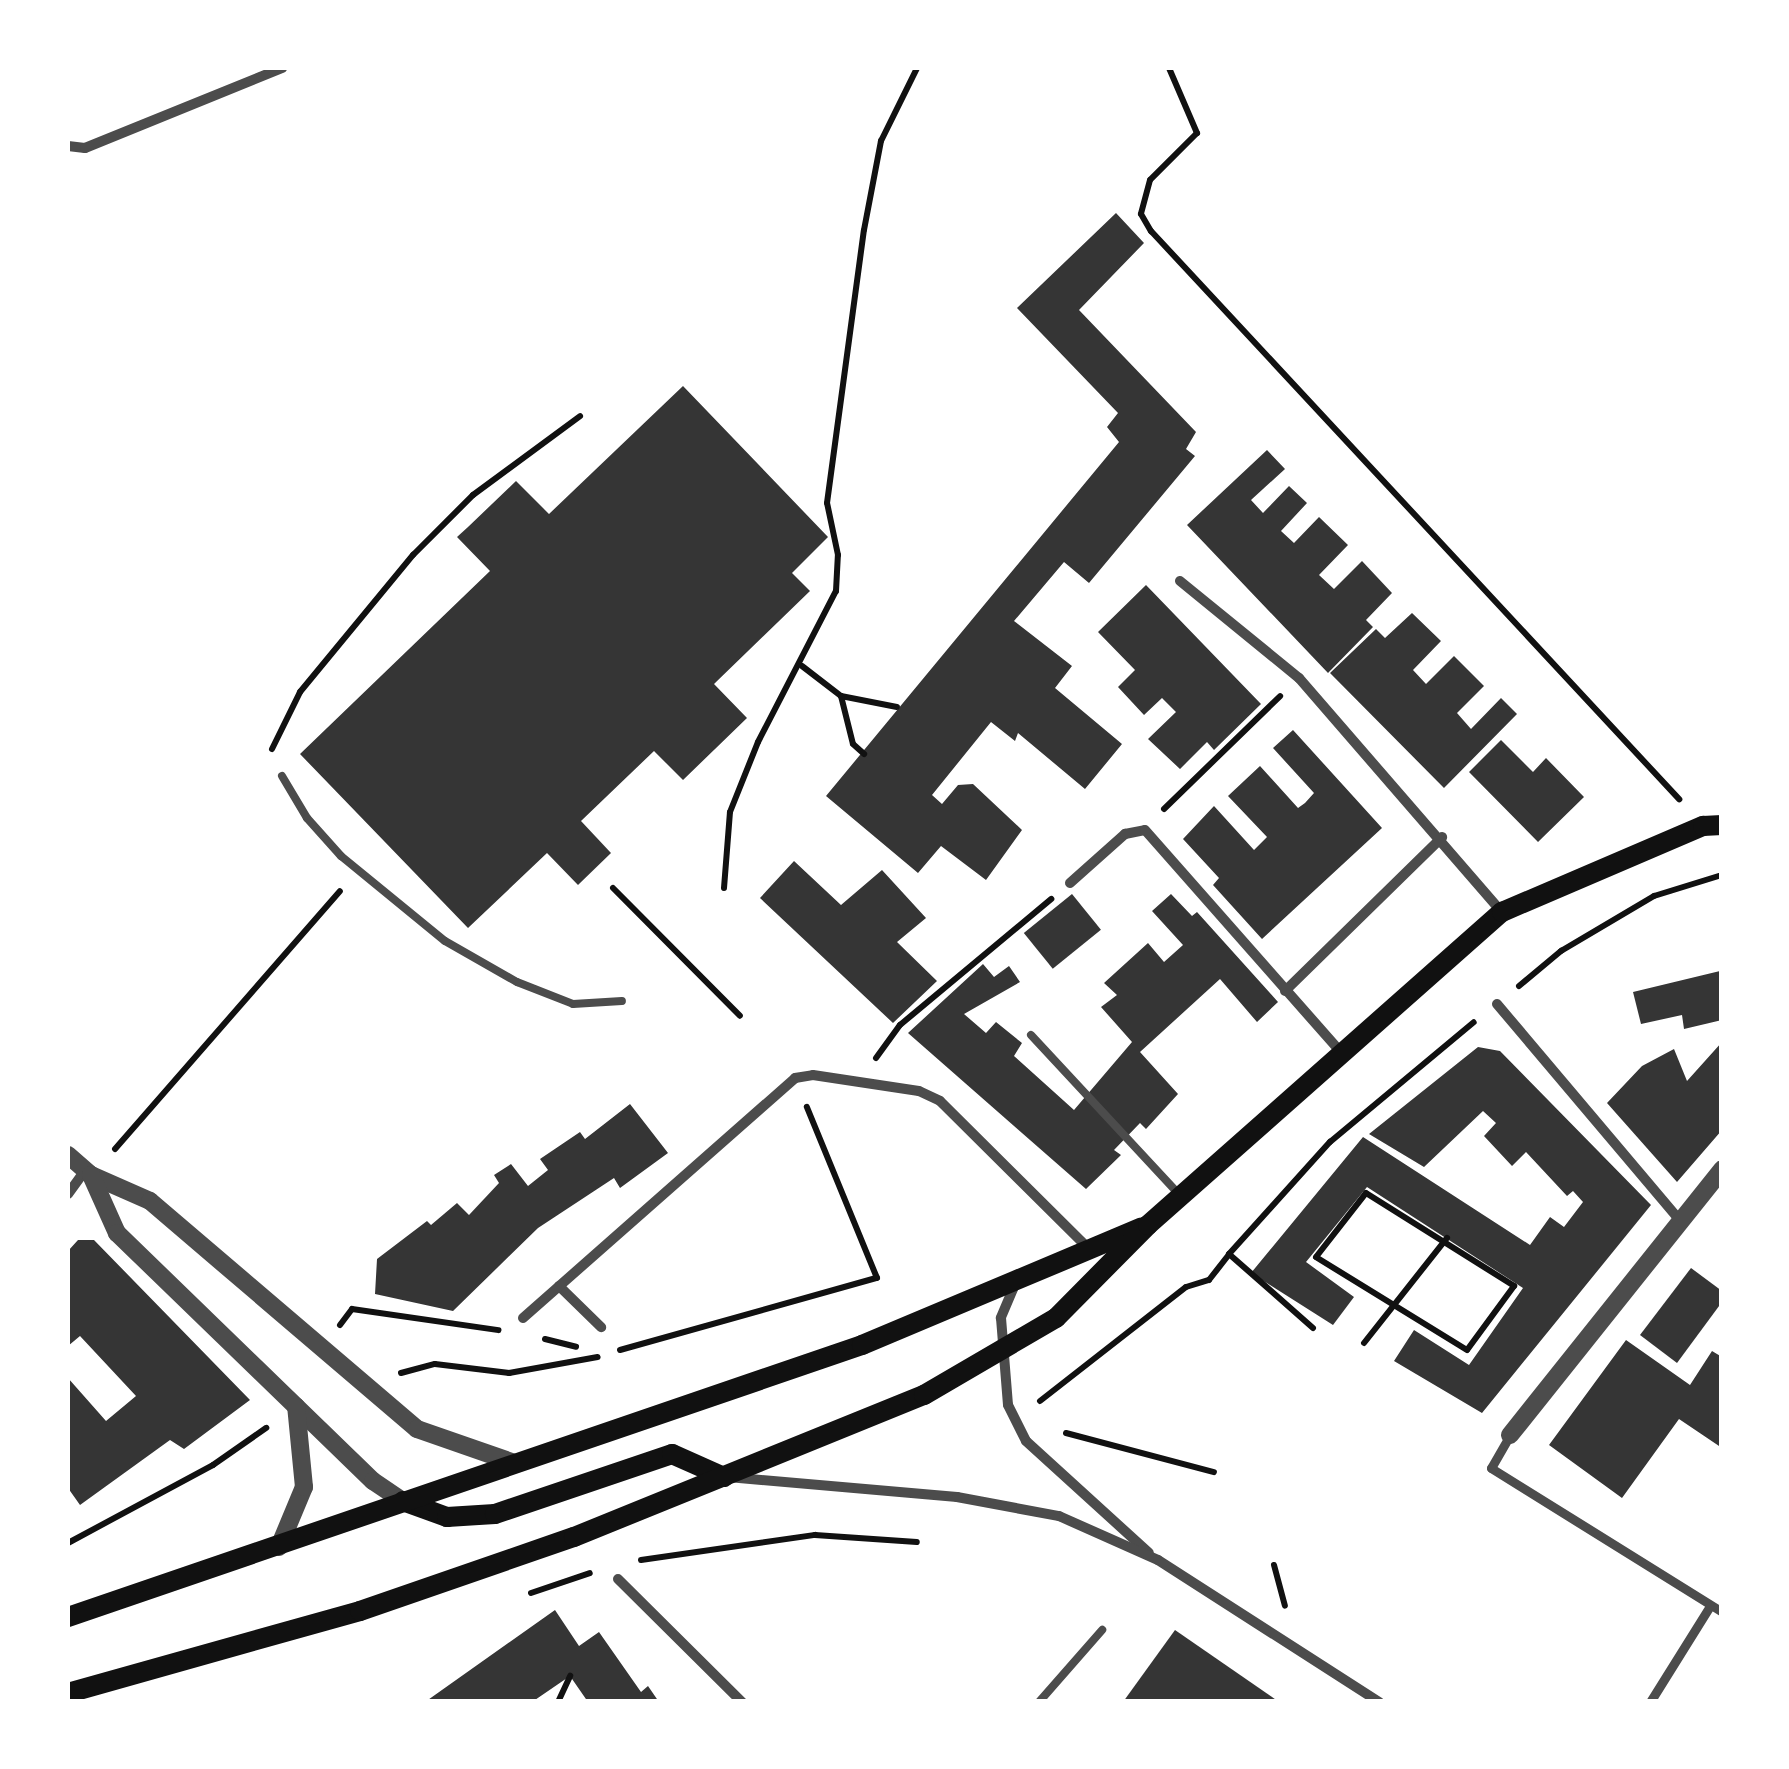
<!DOCTYPE html>
<style>
body{margin:0}
#map{position:relative;width:1789px;height:1769px;overflow:hidden;background:#fff;font-family:"Titillium Web",sans-serif}
div>[style]{position:absolute}
[style*='--x']{left:calc(var(--x)*1px);top:calc(var(--y)*1px);width:calc(var(--w)*1px);rotate:calc(var(--a)*1deg)}
.building>*{inset:0;background:#353535;transform-origin:0 0}
.path>*{height:6px;margin:-3px;padding:0 3px;transform-origin:3px;border-radius:3px;background:#111}
.service>*{height:8px;margin:-4px;padding:0 4px;transform-origin:4px;border-radius:4px;background:#4c4c4c}
.pedestrian>*{height:9px;margin:-4.5px;padding:0 4.5px;transform-origin:4.5px;border-radius:4.5px;background:#4c4c4c}
.minor>*{height:10px;margin:-5px;padding:0 5px;transform-origin:5px;border-radius:5px;background:#4c4c4c}
.tertiary>*{height:18px;margin:-9px;padding:0 9px;transform-origin:9px;border-radius:9px;background:#4c4c4c}
.secondary>*{height:20px;margin:-10px;padding:0 10px;transform-origin:10px;border-radius:10px;background:#111}
span{translate:-50% -50%;white-space:nowrap;text-align:center;line-height:1.15;-webkit-text-stroke:10px #fff;paint-order:stroke}
.frame{position:absolute;inset:0;border:70px solid #fff;pointer-events:none}
</style>
<div id="map">
<div class="building">
<i style="clip-path:polygon(1116px 213px,1144px 243px,1079px 310px,1196px 432px,1186px 449px,1195px 456px,1089px 583px,1064px 562px,1014px 621px,1072px 666px,1055px 688px,1122px 744px,1085px 789px,1018px 733px,1015px 741px,991px 722px,932px 795px,942px 804px,958px 785px,973px 784px,1022px 830px,986px 880px,941px 846px,918px 873px,826px 796px,1119px 442px,1107px 427px,1118px 413px,1017px 308px)"></i>
<i style="clip-path:polygon(683px 386px,828px 537px,792px 573px,810px 591px,714px 684px,747px 718px,683px 780px,654px 751px,581px 821px,611px 853px,578px 885px,547px 853px,468px 928px,300px 754px,490px 571px,457px 537px,468px 527px,516px 481px,549px 514px)"></i>
<i style="clip-path:polygon(1267px 450px,1285px 469px,1251px 500px,1263px 513px,1289px 486px,1307px 503px,1281px 531px,1294px 543px,1319px 517px,1348px 545px,1319px 575px,1334px 589px,1362px 561px,1392px 593px,1366px 620px,1373px 627px,1328px 673px,1187px 525px)"></i>
<i style="clip-path:polygon(1146px 585px,1261px 704px,1214px 750px,1207px 742px,1180px 769px,1148px 739px,1176px 712px,1162px 698px,1144px 715px,1118px 687px,1135px 670px,1098px 632px)"></i>
<i style="clip-path:polygon(1412px 613px,1441px 641px,1413px 670px,1426px 684px,1454px 656px,1484px 686px,1457px 713px,1471px 729px,1501px 698px,1517px 714px,1444px 788px,1330px 673px,1376px 629px,1385px 638px)"></i>
<i style="clip-path:polygon(1293px 730px,1382px 828px,1262px 939px,1213px 885px,1219px 878px,1183px 839px,1214px 806px,1254px 850px,1267px 837px,1228px 796px,1260px 766px,1298px 808px,1305px 803px,1314px 793px,1273px 748px)"></i>
<i style="clip-path:polygon(1501px 740px,1533px 772px,1546px 758px,1584px 797px,1538px 842px,1469px 772px)"></i>
<i style="clip-path:polygon(794px 861px,841px 905px,882px 870px,926px 918px,897px 942px,937px 981px,893px 1023px,760px 898px)"></i>
<i style="left:1072px;top:894px;width:46px;height:62px;rotate:51deg"></i>
<i style="clip-path:polygon(1171px 894px,1192px 916px,1197px 912px,1278px 1002px,1257px 1022px,1220px 979px,1140px 1052px,1178px 1094px,1146px 1129px,1140px 1123px,1114px 1150px,1121px 1155px,1086px 1189px,908px 1033px,983px 964px,994px 977px,1009px 966px,1020px 982px,964px 1014px,986px 1033px,996px 1022px,1022px 1043px,1014px 1056px,1074px 1110px,1132px 1042px,1101px 1007px,1117px 995px,1104px 983px,1148px 943px,1164px 962px,1183px 945px,1152px 911px)"></i>
<i style="clip-path:polygon(1720px 971px,1722px 1020px,1684px 1029px,1682px 1015px,1641px 1024px,1633px 992px)"></i>
<i style="clip-path:polygon(1722px 1042px,1722px 1130px,1677px 1182px,1607px 1103px,1642px 1066px,1674px 1049px,1687px 1081px)"></i>
<i style="clip-path:polygon(1478px 1047px,1500px 1051px,1651px 1205px,1482px 1413px,1394px 1361px,1414px 1330px,1469px 1365px,1523px 1288px,1367px 1187px,1306px 1262px,1354px 1297px,1333px 1325px,1251px 1273px,1363px 1137px,1530px 1245px,1550px 1217px,1564px 1227px,1583px 1202px,1573px 1191px,1567px 1196px,1526px 1152px,1512px 1166px,1484px 1136px,1496px 1123px,1483px 1111px,1424px 1167px,1369px 1134px)"></i>
<i style="clip-path:polygon(630px 1104px,668px 1153px,620px 1188px,614px 1178px,538px 1228px,453px 1311px,375px 1294px,377px 1259px,427px 1221px,431px 1225px,457px 1203px,469px 1215px,499px 1183px,494px 1175px,511px 1164px,528px 1186px,548px 1170px,540px 1159px,580px 1132px,585px 1139px)"></i>
<i style="clip-path:polygon(78px 1240px,94px 1240px,250px 1400px,184px 1449px,170px 1440px,80px 1505px,68px 1488px,68px 1378px,106px 1421px,136px 1396px,80px 1336px,68px 1346px,68px 1251px)"></i>
<i style="clip-path:polygon(1691px 1268px,1722px 1291px,1722px 1302px,1677px 1363px,1640px 1335px)"></i>
<i style="clip-path:polygon(1626px 1340px,1690px 1385px,1712px 1351px,1722px 1357px,1722px 1448px,1679px 1419px,1622px 1498px,1549px 1445px)"></i>
<i style="clip-path:polygon(555px 1610px,579px 1646px,599px 1632px,641px 1692px,648px 1686px,659px 1702px,588px 1702px,570px 1676px,532px 1702px,425px 1702px)"></i>
<i style="clip-path:polygon(1175px 1630px,1272px 1697px,1279px 1702px,1123px 1702px)"></i>
</div>
<div class="path">
<i style="--x:1169;--y:68;--w:71;--a:66.7"></i>
<i style="--x:1197;--y:133;--w:66;--a:135"></i>
<i style="--x:1150;--y:180;--w:35;--a:105"></i>
<i style="--x:1141;--y:214;--w:20;--a:60"></i>
<i style="--x:1151;--y:231;--w:776;--a:47.09"></i>
<i style="--x:802;--y:666;--w:49;--a:37.6"></i>
<i style="--x:841;--y:696;--w:57;--a:11.1"></i>
<i style="--x:841;--y:696;--w:49;--a:76"></i>
<i style="--x:853;--y:744;--w:15;--a:42"></i>
<i style="--x:272;--y:749;--w:64;--a:-63.8"></i>
<i style="--x:300;--y:692;--w:178;--a:-50.5"></i>
<i style="--x:413;--y:555;--w:85;--a:-45"></i>
<i style="--x:473;--y:495;--w:133;--a:-36.4"></i>
<i style="--x:1164;--y:809;--w:162;--a:-44.2"></i>
<i style="--x:613;--y:888;--w:180;--a:45.2"></i>
<i style="--x:724;--y:888;--w:76;--a:-85.5"></i>
<i style="--x:730;--y:812;--w:75;--a:-68.2"></i>
<i style="--x:758;--y:742;--w:170;--a:-62.7"></i>
<i style="--x:836;--y:591;--w:36;--a:-87"></i>
<i style="--x:838;--y:555;--w:53;--a:-101.9"></i>
<i style="--x:827;--y:503;--w:275;--a:-82.3"></i>
<i style="--x:864;--y:230;--w:91;--a:-79.2"></i>
<i style="--x:881;--y:141;--w:81;--a:-63.7"></i>
<i style="--x:1519;--y:986;--w:55;--a:-39.8"></i>
<i style="--x:1561;--y:951;--w:108;--a:-30.6"></i>
<i style="--x:1654;--y:896;--w:71;--a:-17.2"></i>
<i style="--x:876;--y:1058;--w:41;--a:-54"></i>
<i style="--x:900;--y:1025;--w:197;--a:-39.8"></i>
<i style="--x:115;--y:1149;--w:342;--a:-48.9"></i>
<i style="--x:1366;--y:1193;--w:175;--a:32.1"></i>
<i style="--x:1514;--y:1286;--w:79;--a:126.3"></i>
<i style="--x:1467;--y:1350;--w:177;--a:-148.4"></i>
<i style="--x:1316;--y:1257;--w:81;--a:-52"></i>
<i style="--x:340;--y:1325;--w:20;--a:-53"></i>
<i style="--x:352;--y:1309;--w:148;--a:8.2"></i>
<i style="--x:1313;--y:1328;--w:112;--a:-138.6"></i>
<i style="--x:1229;--y:1254;--w:151;--a:-48"></i>
<i style="--x:1330;--y:1142;--w:187;--a:-39.8"></i>
<i style="--x:545;--y:1339;--w:32;--a:14"></i>
<i style="--x:1364;--y:1343;--w:134;--a:-51.7"></i>
<i style="--x:620;--y:1350;--w:267;--a:-15.7"></i>
<i style="--x:877;--y:1278;--w:185;--a:-112.3"></i>
<i style="--x:401;--y:1373;--w:35;--a:-15"></i>
<i style="--x:435;--y:1364;--w:75;--a:6.9"></i>
<i style="--x:509;--y:1373;--w:90;--a:-10.2"></i>
<i style="--x:1040;--y:1401;--w:185;--a:-38"></i>
<i style="--x:1186;--y:1287;--w:24;--a:-17"></i>
<i style="--x:1209;--y:1280;--w:33;--a:-52"></i>
<i style="--x:1066;--y:1433;--w:153;--a:14.8"></i>
<i style="--x:68;--y:1543;--w:165;--a:-28.3"></i>
<i style="--x:213;--y:1465;--w:65;--a:-34.9"></i>
<i style="--x:641;--y:1560;--w:176;--a:-8.2"></i>
<i style="--x:815;--y:1535;--w:102;--a:3.9"></i>
<i style="--x:1274;--y:1565;--w:42;--a:75"></i>
<i style="--x:531;--y:1593;--w:62;--a:-18.7"></i>
<i style="--x:558;--y:1702;--w:29;--a:-65"></i>
</div>
<div class="service">
<i style="--x:282;--y:776;--w:49;--a:59.2"></i>
<i style="--x:307;--y:818;--w:51;--a:48.2"></i>
<i style="--x:341;--y:856;--w:134;--a:39.3"></i>
<i style="--x:445;--y:941;--w:83;--a:29.7"></i>
<i style="--x:517;--y:982;--w:60;--a:21.4"></i>
<i style="--x:573;--y:1004;--w:49;--a:-3.5"></i>
<i style="--x:1031;--y:1035;--w:216;--a:47.1"></i>
<i style="--x:1039;--y:1702;--w:96;--a:-48.8"></i>
</div>
<div class="pedestrian">
<i style="--x:1510;--y:1435;--w:38;--a:120"></i>
<i style="--x:1491;--y:1468;--w:272;--a:31.9"></i>
<i style="--x:1650;--y:1702;--w:113;--a:-58"></i>
</div>
<div class="minor">
<i style="--x:68;--y:146;--w:17;--a:7"></i>
<i style="--x:85;--y:148;--w:213;--a:-22.1"></i>
<i style="--x:1180;--y:581;--w:154;--a:39.2"></i>
<i style="--x:1299;--y:678;--w:310;--a:49.1"></i>
<i style="--x:1070;--y:883;--w:74;--a:-41.7"></i>
<i style="--x:1125;--y:834;--w:20;--a:-11"></i>
<i style="--x:1145;--y:830;--w:296;--a:48.6"></i>
<i style="--x:1285;--y:991;--w:220;--a:-44.4"></i>
<i style="--x:1497;--y:1004;--w:282;--a:49.8"></i>
<i style="--x:68;--y:1194;--w:29;--a:-54"></i>
<i style="--x:1016;--y:1282;--w:39;--a:113"></i>
<i style="--x:1001;--y:1318;--w:87;--a:85.4"></i>
<i style="--x:1008;--y:1405;--w:40;--a:63.4"></i>
<i style="--x:1026;--y:1441;--w:166;--a:42.3"></i>
<i style="--x:559;--y:1286;--w:59;--a:44.3"></i>
<i style="--x:523;--y:1318;--w:363;--a:-41.4"></i>
<i style="--x:795;--y:1078;--w:18;--a:-9"></i>
<i style="--x:813;--y:1075;--w:107;--a:8.6"></i>
<i style="--x:919;--y:1091;--w:23;--a:25"></i>
<i style="--x:940;--y:1101;--w:209;--a:44.8"></i>
<i style="--x:728;--y:1477;--w:230;--a:5"></i>
<i style="--x:957;--y:1497;--w:104;--a:10.6"></i>
<i style="--x:1059;--y:1516;--w:108;--a:24"></i>
<i style="--x:1158;--y:1560;--w:263;--a:32.7"></i>
<i style="--x:618;--y:1579;--w:175;--a:44.8"></i>
</div>
<div class="tertiary">
<i style="--x:68;--y:1155;--w:30;--a:41"></i>
<i style="--x:91;--y:1175;--w:64;--a:23.8"></i>
<i style="--x:150;--y:1201;--w:351;--a:40.5"></i>
<i style="--x:417;--y:1429;--w:101;--a:19.2"></i>
<i style="--x:91;--y:1175;--w:64;--a:65.9"></i>
<i style="--x:117;--y:1233;--w:356;--a:44.1"></i>
<i style="--x:373;--y:1481;--w:36;--a:34"></i>
<i style="--x:1510;--y:1435;--w:340;--a:-51.4"></i>
<i style="--x:279;--y:1547;--w:65;--a:-67.4"></i>
<i style="--x:304;--y:1487;--w:81;--a:-95.6"></i>
</div>
<div class="secondary">
<i style="--x:403;--y:1501;--w:47;--a:20"></i>
<i style="--x:447;--y:1517;--w:48;--a:-3.6"></i>
<i style="--x:495;--y:1514;--w:187;--a:-18.7"></i>
<i style="--x:672;--y:1454;--w:57;--a:23.9"></i>
<i style="--x:68;--y:1617;--w:839;--a:-18.91"></i>
<i style="--x:862;--y:1345;--w:303;--a:-22.8"></i>
<i style="--x:68;--y:1693;--w:303;--a:-15.7"></i>
<i style="--x:360;--y:1611;--w:226;--a:-19.1"></i>
<i style="--x:574;--y:1537;--w:378;--a:-22.1"></i>
<i style="--x:924;--y:1395;--w:153;--a:-30.3"></i>
<i style="--x:1056;--y:1318;--w:131;--a:-45.3"></i>
<i style="--x:1148;--y:1225;--w:473;--a:-41.5"></i>
<i style="--x:1502;--y:912;--w:219;--a:-23.2"></i>
<i style="--x:1703;--y:826;--w:19;--a:-3"></i>
</div>
<div class="frame"></div>
</div>
